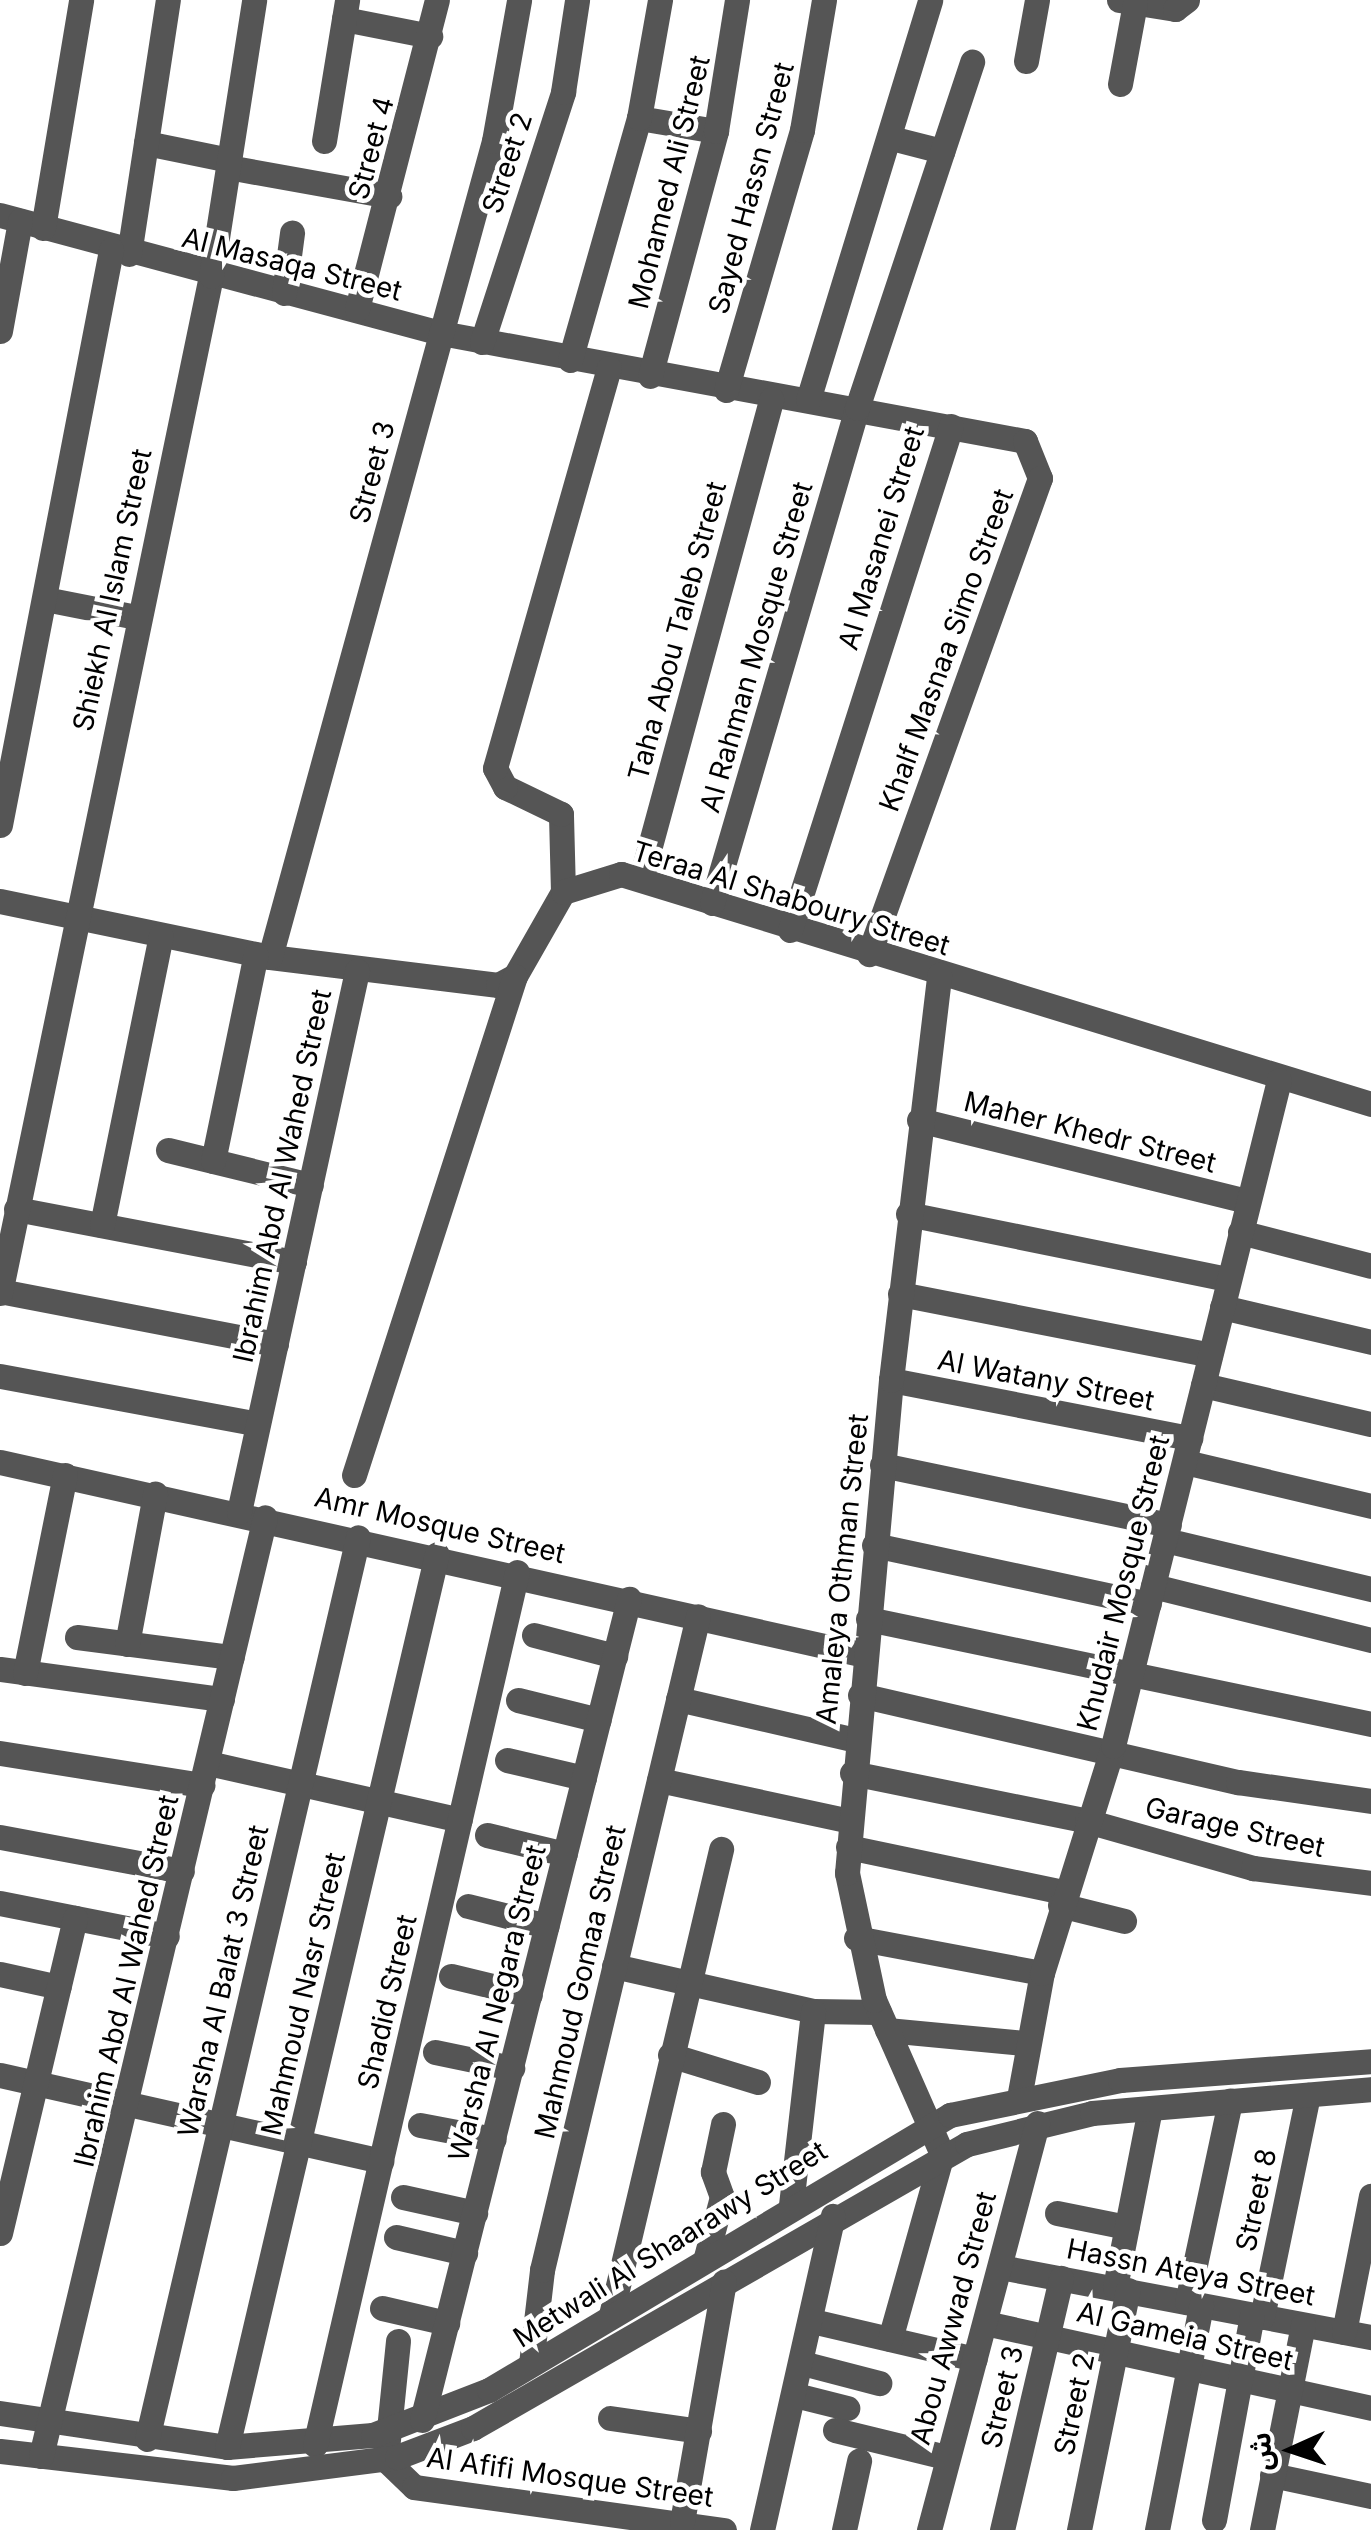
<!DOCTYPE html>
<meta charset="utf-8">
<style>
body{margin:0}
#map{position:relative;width:1371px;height:2530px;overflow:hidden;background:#fff;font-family:Inter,"Noto Sans Arabic",sans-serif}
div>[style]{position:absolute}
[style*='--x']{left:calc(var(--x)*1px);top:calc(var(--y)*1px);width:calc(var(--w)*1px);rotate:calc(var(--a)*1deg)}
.minor>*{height:25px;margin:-12.5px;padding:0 12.5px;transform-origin:12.5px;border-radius:12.5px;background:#555}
span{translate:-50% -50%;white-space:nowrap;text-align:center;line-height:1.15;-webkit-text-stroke:9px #fff;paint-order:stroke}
.street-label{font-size:28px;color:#000}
.north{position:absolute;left:1241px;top:2400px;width:100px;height:100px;-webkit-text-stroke:8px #fff;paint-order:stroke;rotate:267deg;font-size:28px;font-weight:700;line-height:40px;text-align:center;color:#000}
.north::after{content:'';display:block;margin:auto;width:35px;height:45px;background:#000;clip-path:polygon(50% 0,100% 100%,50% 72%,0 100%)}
</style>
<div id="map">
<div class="minor">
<i style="--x:1119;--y:0;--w:57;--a:9.1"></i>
<i style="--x:1175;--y:9;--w:15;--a:-37"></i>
<i style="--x:344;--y:19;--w:88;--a:11.2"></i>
<i style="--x:1026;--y:61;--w:62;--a:-79.8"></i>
<i style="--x:1120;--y:84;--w:82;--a:-79.5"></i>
<i style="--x:639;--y:118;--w:78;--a:9.6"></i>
<i style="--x:891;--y:138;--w:53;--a:14.3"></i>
<i style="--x:324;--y:141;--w:143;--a:-80.7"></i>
<i style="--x:146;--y:143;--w:85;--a:11.6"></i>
<i style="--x:228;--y:167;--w:164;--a:10.2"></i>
<i style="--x:0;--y:215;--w:457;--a:15"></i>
<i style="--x:441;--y:333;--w:594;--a:10.48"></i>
<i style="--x:1025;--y:441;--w:40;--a:68"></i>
<i style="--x:1040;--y:478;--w:506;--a:109.76"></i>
<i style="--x:43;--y:228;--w:231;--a:-80.5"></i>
<i style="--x:129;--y:254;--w:257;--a:-81.3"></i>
<i style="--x:284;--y:293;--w:61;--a:-82.4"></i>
<i style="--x:357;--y:309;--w:319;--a:-75.5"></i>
<i style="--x:0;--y:331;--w:112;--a:-79.7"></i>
<i style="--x:482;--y:342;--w:263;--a:-72"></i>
<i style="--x:563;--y:92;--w:93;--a:-81.3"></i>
<i style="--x:570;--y:360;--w:252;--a:-74.1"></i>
<i style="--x:639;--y:118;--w:120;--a:-79.9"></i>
<i style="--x:650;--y:376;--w:254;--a:-74.9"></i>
<i style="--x:716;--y:131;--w:133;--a:-80.9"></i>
<i style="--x:726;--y:390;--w:271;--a:-73.7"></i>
<i style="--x:802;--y:130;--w:132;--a:-80.4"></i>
<i style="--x:808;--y:400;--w:418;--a:-73"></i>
<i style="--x:45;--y:599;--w:93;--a:11.2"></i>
<i style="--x:0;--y:825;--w:586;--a:-79.07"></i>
<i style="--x:641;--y:879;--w:497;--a:-74.8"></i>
<i style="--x:563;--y:892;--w:78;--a:-91.5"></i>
<i style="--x:561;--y:814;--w:62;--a:-154.3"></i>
<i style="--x:505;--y:787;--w:21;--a:-118"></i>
<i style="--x:495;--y:768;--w:416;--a:-74.1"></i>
<i style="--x:0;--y:901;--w:276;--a:11.7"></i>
<i style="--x:270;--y:957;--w:230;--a:7"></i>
<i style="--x:498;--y:985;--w:19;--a:-28"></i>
<i style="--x:515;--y:976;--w:97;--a:-60.3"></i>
<i style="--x:563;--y:892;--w:61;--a:-17.2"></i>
<i style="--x:621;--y:874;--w:784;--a:17.05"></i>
<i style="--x:712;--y:903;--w:516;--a:-73.67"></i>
<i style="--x:857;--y:408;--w:365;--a:-71.6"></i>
<i style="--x:790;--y:930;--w:529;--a:-72.28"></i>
<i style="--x:270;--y:957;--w:846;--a:-74.65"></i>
<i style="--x:494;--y:141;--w:143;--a:-79.9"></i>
<i style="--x:919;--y:1120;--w:338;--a:13.9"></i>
<i style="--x:168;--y:1150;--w:147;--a:13.8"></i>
<i style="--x:213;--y:1161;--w:211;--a:-78.3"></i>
<i style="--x:16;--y:1209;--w:283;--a:10.8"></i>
<i style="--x:908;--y:1214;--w:327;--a:11.5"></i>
<i style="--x:102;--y:1225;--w:295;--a:-78.5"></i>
<i style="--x:1240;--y:1232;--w:135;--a:14.5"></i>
<i style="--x:0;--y:1291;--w:281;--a:10.9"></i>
<i style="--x:0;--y:1293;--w:1039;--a:-78.28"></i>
<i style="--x:211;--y:276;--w:279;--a:-81.1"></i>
<i style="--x:900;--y:1294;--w:316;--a:11.1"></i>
<i style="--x:1222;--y:1307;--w:153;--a:13.2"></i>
<i style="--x:0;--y:1376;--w:262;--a:10.5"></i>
<i style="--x:891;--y:1380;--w:305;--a:11"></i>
<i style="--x:1203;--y:1385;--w:172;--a:13.1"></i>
<i style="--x:0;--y:1462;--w:886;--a:12.58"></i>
<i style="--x:1185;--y:1462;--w:191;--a:13.3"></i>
<i style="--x:882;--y:1465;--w:293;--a:11.8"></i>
<i style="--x:354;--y:1475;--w:524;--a:-72.12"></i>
<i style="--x:239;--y:1512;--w:554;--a:-77.7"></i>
<i style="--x:1165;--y:1540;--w:212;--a:13.4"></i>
<i style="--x:874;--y:1545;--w:281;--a:12.1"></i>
<i style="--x:1153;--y:1586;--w:225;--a:13.9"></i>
<i style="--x:868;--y:1619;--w:514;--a:11.79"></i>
<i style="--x:534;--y:1635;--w:84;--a:14.5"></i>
<i style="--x:77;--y:1637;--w:156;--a:7.4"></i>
<i style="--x:127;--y:1644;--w:153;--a:-79.4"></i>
<i style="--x:0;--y:1669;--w:224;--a:7.7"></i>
<i style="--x:25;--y:1673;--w:202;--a:-78.6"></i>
<i style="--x:860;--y:1695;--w:388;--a:13"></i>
<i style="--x:1238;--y:1782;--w:134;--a:8.1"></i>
<i style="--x:678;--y:1699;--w:183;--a:13"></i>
<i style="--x:518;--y:1700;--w:83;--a:13.9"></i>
<i style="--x:0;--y:1753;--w:205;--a:9"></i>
<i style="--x:507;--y:1760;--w:79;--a:13.2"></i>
<i style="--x:208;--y:1763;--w:258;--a:12.7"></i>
<i style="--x:852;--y:1773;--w:240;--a:11.5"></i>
<i style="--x:1087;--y:1821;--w:173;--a:15.8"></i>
<i style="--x:1253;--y:1868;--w:119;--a:7.2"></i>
<i style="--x:659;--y:1780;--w:195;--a:12.1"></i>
<i style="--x:487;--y:1835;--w:80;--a:13.7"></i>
<i style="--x:0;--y:1837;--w:185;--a:10.6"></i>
<i style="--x:848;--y:1847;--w:221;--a:11.8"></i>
<i style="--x:0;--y:1903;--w:170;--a:11.2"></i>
<i style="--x:1060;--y:1905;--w:66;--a:14"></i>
<i style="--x:468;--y:1906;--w:81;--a:14.2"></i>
<i style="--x:856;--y:1938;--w:189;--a:10.7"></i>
<i style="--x:614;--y:1966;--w:204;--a:12.7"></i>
<i style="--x:813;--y:2011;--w:66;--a:0.9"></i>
<i style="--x:0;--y:1974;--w:60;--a:12.4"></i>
<i style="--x:451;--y:1976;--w:81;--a:13.5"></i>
<i style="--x:887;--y:2030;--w:139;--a:5.4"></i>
<i style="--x:435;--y:2052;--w:79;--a:11.7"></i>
<i style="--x:670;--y:2055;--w:92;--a:17.1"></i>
<i style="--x:0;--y:2075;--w:391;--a:12.7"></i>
<i style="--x:1019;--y:2098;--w:127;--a:-79.6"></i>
<i style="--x:1042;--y:1973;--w:238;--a:-72.6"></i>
<i style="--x:1113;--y:1746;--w:686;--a:-76"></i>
<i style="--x:420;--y:2125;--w:75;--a:10.7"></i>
<i style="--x:403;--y:2197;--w:74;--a:12.5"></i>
<i style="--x:791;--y:2205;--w:195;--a:-83.5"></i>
<i style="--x:1057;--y:2213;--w:71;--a:11.3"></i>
<i style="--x:0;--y:2233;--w:324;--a:-76.6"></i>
<i style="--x:396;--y:2237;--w:71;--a:13.1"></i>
<i style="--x:706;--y:2257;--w:62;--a:-75.1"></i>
<i style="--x:722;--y:2197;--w:27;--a:-110"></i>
<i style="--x:713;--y:2172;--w:49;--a:-78.2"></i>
<i style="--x:1000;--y:2267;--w:378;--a:10.7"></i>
<i style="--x:1115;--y:2287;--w:182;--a:-78.9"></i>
<i style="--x:1187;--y:2302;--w:206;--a:-77.9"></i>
<i style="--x:382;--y:2308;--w:67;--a:13"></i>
<i style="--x:611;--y:2315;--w:479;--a:-76.7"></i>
<i style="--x:1262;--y:2317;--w:227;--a:-78.3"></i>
<i style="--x:812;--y:2321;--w:167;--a:13.1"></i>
<i style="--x:985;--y:2323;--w:395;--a:12.4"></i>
<i style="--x:1344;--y:2332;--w:139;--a:-78.8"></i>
<i style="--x:890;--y:2339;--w:192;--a:-74.3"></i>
<i style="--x:942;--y:2154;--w:168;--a:-113.8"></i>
<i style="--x:874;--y:2000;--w:130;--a:-102"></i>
<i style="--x:847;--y:1873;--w:495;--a:-84.9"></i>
<i style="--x:891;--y:1380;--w:408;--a:-83.2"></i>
<i style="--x:398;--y:2341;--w:120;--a:95.8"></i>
<i style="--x:386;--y:2460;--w:39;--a:44"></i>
<i style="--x:414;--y:2487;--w:313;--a:7.9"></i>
<i style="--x:802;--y:2363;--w:80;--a:14.6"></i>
<i style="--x:531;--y:2364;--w:95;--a:-83.3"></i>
<i style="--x:542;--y:2270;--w:672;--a:-76.58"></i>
<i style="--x:795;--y:2395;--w:54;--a:14"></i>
<i style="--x:0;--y:2413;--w:230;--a:8.5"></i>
<i style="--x:227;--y:2447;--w:146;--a:-4.7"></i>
<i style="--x:373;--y:2435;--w:124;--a:-21.2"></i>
<i style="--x:489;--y:2390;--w:537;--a:-30.82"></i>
<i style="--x:950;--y:2115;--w:174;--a:-11.6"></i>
<i style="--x:1120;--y:2080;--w:252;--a:-4.3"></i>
<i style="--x:610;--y:2418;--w:90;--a:8.3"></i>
<i style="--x:422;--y:2420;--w:847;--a:-75.85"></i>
<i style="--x:835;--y:2430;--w:114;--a:13.7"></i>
<i style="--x:147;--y:2439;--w:926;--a:-76.83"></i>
<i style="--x:315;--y:2445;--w:896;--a:-76.97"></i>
<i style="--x:227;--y:2447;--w:917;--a:-76.77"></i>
<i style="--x:0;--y:2451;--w:235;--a:6.6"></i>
<i style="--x:233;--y:2478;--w:165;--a:-7.3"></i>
<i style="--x:397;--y:2457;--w:81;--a:-20.9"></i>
<i style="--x:473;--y:2428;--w:570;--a:-29.89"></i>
<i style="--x:967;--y:2144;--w:129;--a:-13.9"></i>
<i style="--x:1092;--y:2113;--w:280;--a:-4.9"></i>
<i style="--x:41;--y:2456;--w:965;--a:-76.58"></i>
<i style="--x:1272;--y:2475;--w:101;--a:12"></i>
<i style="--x:1214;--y:2520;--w:208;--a:-79.5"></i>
<i style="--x:682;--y:2522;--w:244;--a:-80.1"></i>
<i style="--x:762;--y:2530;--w:322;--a:-77.3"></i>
<i style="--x:844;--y:2530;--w:71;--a:-77.7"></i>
<i style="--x:929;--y:2530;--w:421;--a:-75.1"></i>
<i style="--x:1002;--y:2530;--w:259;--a:-76.8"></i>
<i style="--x:1079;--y:2530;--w:245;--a:-78.5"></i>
<i style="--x:1157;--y:2530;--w:229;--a:-78.9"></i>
<i style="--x:1262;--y:2530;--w:209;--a:-78.7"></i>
</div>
<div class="street-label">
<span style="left:371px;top:148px;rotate:-75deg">Street 4</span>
<span style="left:507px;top:163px;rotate:-72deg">Street 2</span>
<span style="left:669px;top:182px;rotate:-76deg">Mohamed Ali Street</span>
<span style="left:751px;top:188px;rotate:-75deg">Sayed Hassn Street</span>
<span style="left:292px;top:264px;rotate:14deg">Al Masaqa Street</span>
<span style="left:372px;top:472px;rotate:-75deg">Street 3</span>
<span style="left:881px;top:538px;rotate:-73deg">Al Masanei Street</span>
<span style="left:112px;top:590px;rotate:-78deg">Shiekh Al Islam Street</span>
<span style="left:677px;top:631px;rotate:-75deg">Taha Abou Taleb Street</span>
<span style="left:756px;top:647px;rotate:-74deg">Al Rahman Mosque Street</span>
<span style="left:946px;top:650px;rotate:-70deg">Khalf Masnaa Simo Street</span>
<span style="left:791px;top:898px;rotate:17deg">Teraa Al Shaboury Street</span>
<span style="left:1090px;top:1132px;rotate:14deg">Maher Khedr Street</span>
<span style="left:282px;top:1176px;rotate:-78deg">Ibrahim Abd Al Wahed Street</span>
<span style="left:1046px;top:1380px;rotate:11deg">Al Watany Street</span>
<span style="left:440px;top:1525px;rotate:13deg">Amr Mosque Street</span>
<span style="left:842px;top:1569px;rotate:-84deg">Amaleya Othman Street</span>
<span style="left:1123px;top:1583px;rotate:-76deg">Khudair Mosque Street</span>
<span style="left:1235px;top:1827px;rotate:13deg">Garage Street</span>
<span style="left:126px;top:1981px;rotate:-77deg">Ibrahim Abd Al Wahed Street</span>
<span style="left:223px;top:1981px;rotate:-77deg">Warsha Al Balat 3 Street</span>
<span style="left:580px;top:1982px;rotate:-77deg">Mahmoud Gomaa Street</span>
<span style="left:303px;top:1994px;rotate:-77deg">Mahmoud Nasr Street</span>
<span style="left:387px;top:2002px;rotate:-77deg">Shadid Street</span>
<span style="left:497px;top:2003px;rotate:-76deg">Warsha Al Negara Street</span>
<span style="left:1256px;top:2200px;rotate:-78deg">Street 8</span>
<span style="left:670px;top:2244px;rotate:-32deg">Metwali Al Shaarawy Street</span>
<span style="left:1191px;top:2272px;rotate:11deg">Hassn Ateya Street</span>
<span style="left:953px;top:2318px;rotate:-75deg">Abou Awwad Street</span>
<span style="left:1185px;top:2336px;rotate:13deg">Al Gameia Street</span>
<span style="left:1002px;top:2397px;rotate:-77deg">Street 3</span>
<span style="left:1074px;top:2404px;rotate:-78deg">Street 2</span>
<span style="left:570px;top:2477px;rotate:8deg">Al Afifi Mosque Street</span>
</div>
<div class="north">ش</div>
</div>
